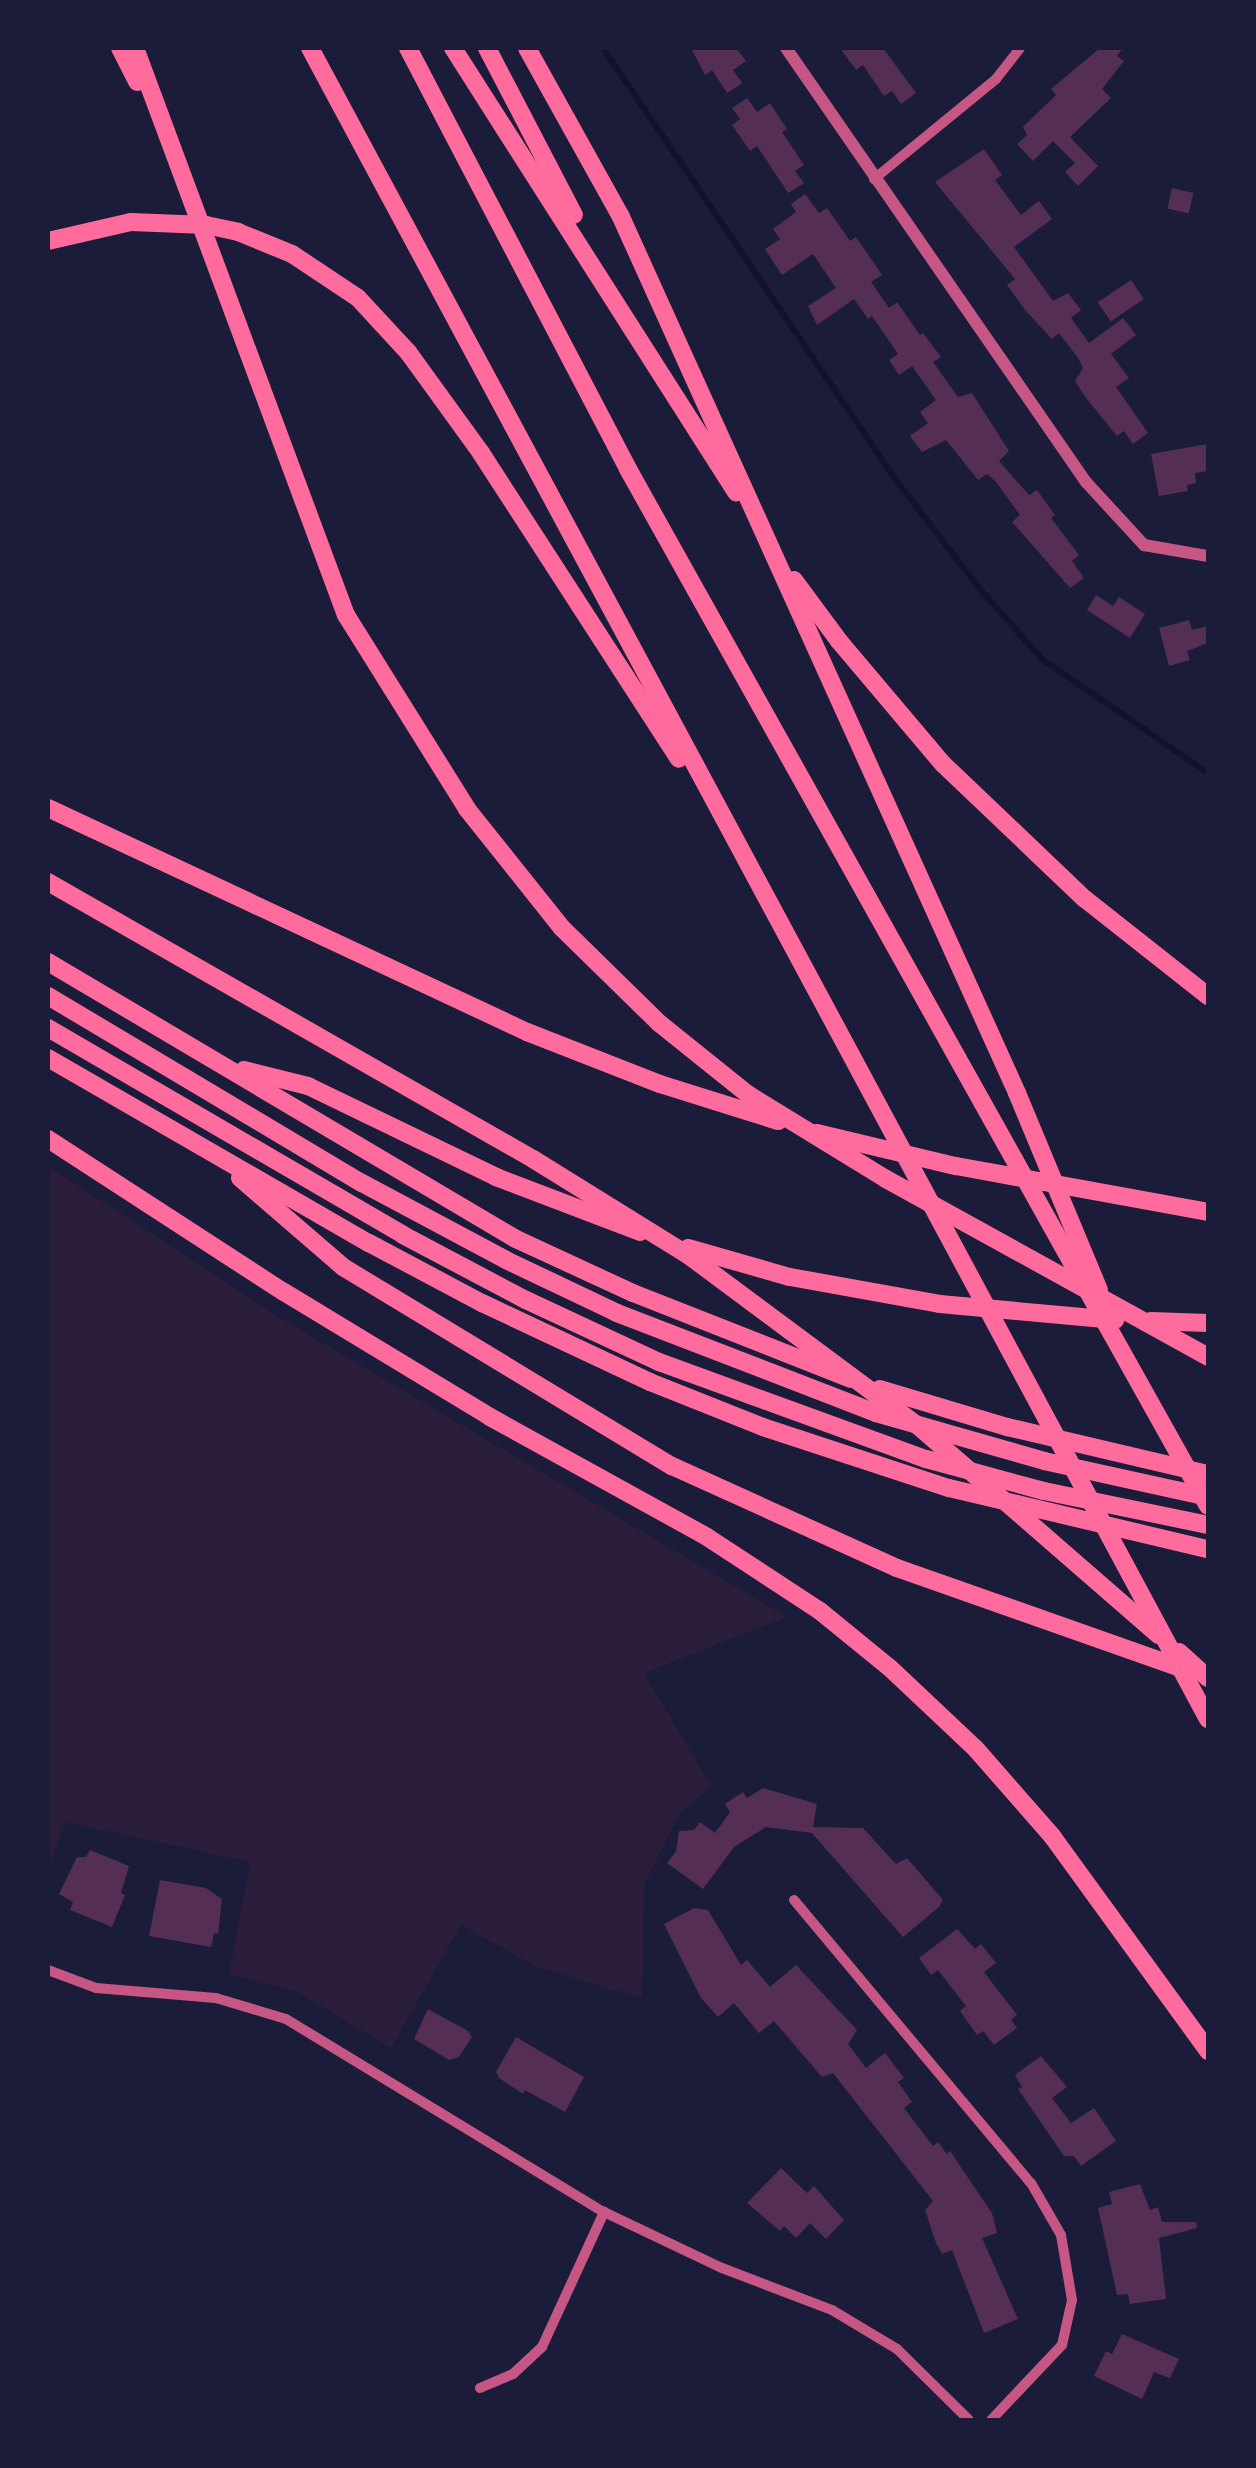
<!DOCTYPE html>
<style>
body{margin:0}
#map{position:relative;width:1256px;height:2468px;overflow:hidden;background:#1b1b3a;font-family:"DM Sans",sans-serif}
div>[style]{position:absolute}
[style*='--x']{left:calc(var(--x)*1px);top:calc(var(--y)*1px);width:calc(var(--w)*1px);rotate:calc(var(--a)*1deg)}
.green>*{inset:0;background:#2a1e3b}
.stream>*{height:6px;margin:-3px;padding:0 3px;transform-origin:3px;border-radius:3px;background:#12122b}
.building>*{inset:0;background:#542f53;transform-origin:0 0}
.minor>*{height:10px;margin:-5px;padding:0 5px;transform-origin:5px;border-radius:5px;background:#c65784}
.tertiary>*{height:12px;margin:-6px;padding:0 6px;transform-origin:6px;border-radius:6px;background:#c65784}
.motorway>*{height:18px;margin:-9px;padding:0 9px;transform-origin:9px;border-radius:9px;background:#ff6b9d}
span{translate:-50% -50%;white-space:nowrap;text-align:center;line-height:1.15;-webkit-text-stroke:9px #1b1b3a;paint-order:stroke}
.frame{position:absolute;inset:0;border:50px solid #1b1b3a;pointer-events:none}
</style>
<div id="map">
<div class="green">
<i style="clip-path:polygon(48px 1166px,282px 1319px,787px 1617px,644px 1673px,711px 1786px,680px 1813px,644px 1886px,642px 1998px,537px 1967px,461px 1925px,391px 2048px,296px 1991px,229px 1974px,250px 1862px,66px 1822px,48px 1869px)"></i>
</div>
<div class="stream">
<i style="--x:603;--y:48;--w:521;--a:55.88"></i>
<i style="--x:895;--y:479;--w:139;--a:52.3"></i>
<i style="--x:980;--y:589;--w:94;--a:48.5"></i>
<i style="--x:1042;--y:659;--w:201;--a:34.5"></i>
</div>
<div class="building">
<i style="clip-path:polygon(691px 48px,736px 48px,746px 61px,733px 70px,742px 83px,727px 93px,712px 70px,705px 75px)"></i>
<i style="clip-path:polygon(840px 48px,883px 48px,916px 93px,901px 104px,892px 91px,884px 96px,863px 65px,856px 70px)"></i>
<i style="clip-path:polygon(1100px 48px,1123px 48px,1117px 56px,1124px 61px,1102px 89px,1111px 98px,1070px 137px,1098px 166px,1078px 186px,1065px 172px,1075px 163px,1053px 141px,1033px 161px,1017px 144px,1027px 135px,1023px 127px,1056px 95px,1051px 89px)"></i>
<i style="clip-path:polygon(747px 98px,757px 112px,770px 103px,787px 129px,782px 132px,804px 165px,795px 171px,804px 183px,788px 193px,757px 146px,750px 151px,732px 125px,740px 119px,732px 108px)"></i>
<i style="clip-path:polygon(984px 149px,1002px 175px,995px 180px,1021px 215px,1039px 201px,1052px 219px,1014px 247px,1053px 301px,1068px 293px,1081px 310px,1071px 318px,1089px 343px,1123px 318px,1136px 335px,1111px 354px,1129px 378px,1116px 387px,1148px 433px,1133px 444px,1124px 431px,1117px 436px,1086px 398px,1075px 381px,1083px 368px,1078px 358px,1059px 333px,1052px 339px,1025px 310px,1007px 285px,1015px 279px,935px 182px)"></i>
<i style="left:1172px;top:188px;width:22px;height:21px;rotate:13deg"></i>
<i style="clip-path:polygon(805px 194px,819px 213px,827px 208px,850px 241px,856px 237px,882px 275px,871px 282px,889px 308px,897px 302px,920px 335px,923px 333px,941px 357px,933px 362px,958px 397px,972px 393px,1009px 451px,999px 461px,1029px 495px,1037px 490px,1055px 515px,1051px 518px,1079px 555px,1072px 561px,1084px 578px,1070px 588px,1012px 522px,1020px 515px,996px 482px,987px 474px,978px 480px,946px 440px,922px 452px,910px 436px,928px 423px,920px 412px,936px 400px,912px 366px,899px 375px,889px 360px,898px 354px,872px 316px,868px 319px,854px 299px,817px 325px,808px 306px,836px 288px,813px 254px,782px 275px,765px 249px,780px 239px,773px 229px,796px 212px,791px 204px)"></i>
<i style="left:1131px;top:280px;width:23px;height:40px;rotate:56deg"></i>
<i style="clip-path:polygon(1208px 444px,1208px 471px,1195px 473px,1196px 483px,1187px 485px,1188px 491px,1159px 496px,1151px 454px)"></i>
<i style="clip-path:polygon(1096px 595px,1113px 606px,1119px 597px,1145px 614px,1130px 638px,1087px 610px)"></i>
<i style="clip-path:polygon(1189px 620px,1192px 630px,1208px 626px,1208px 643px,1187px 651px,1190px 660px,1169px 666px,1159px 628px)"></i>
<i style="clip-path:polygon(763px 1788px,817px 1804px,813px 1827px,863px 1828px,896px 1864px,907px 1858px,943px 1900px,939px 1907px,903px 1937px,812px 1833px,766px 1827px,734px 1847px,703px 1889px,667px 1863px,676px 1851px,679px 1831px,694px 1830px,700px 1822px,715px 1833px,730px 1812px,725px 1804px,743px 1792px,747px 1798px)"></i>
<i style="clip-path:polygon(90px 1850px,129px 1866px,121px 1893px,125px 1895px,112px 1927px,70px 1910px,73px 1902px,59px 1894px,77px 1857px,86px 1857px)"></i>
<i style="clip-path:polygon(160px 1880px,206px 1888px,222px 1899px,218px 1934px,214px 1933px,211px 1947px,149px 1936px)"></i>
<i style="clip-path:polygon(694px 1908px,708px 1910px,741px 1965px,747px 1960px,770px 1987px,796px 1965px,857px 2030px,848px 2044px,866px 2068px,885px 2053px,904px 2078px,898px 2082px,912px 2102px,904px 2108px,933px 2146px,938px 2142px,947px 2154px,950px 2151px,992px 2213px,997px 2233px,982px 2238px,1018px 2319px,984px 2333px,952px 2250px,942px 2254px,936px 2243px,925px 2210px,933px 2201px,833px 2073px,822px 2077px,774px 2021px,759px 2033px,734px 2003px,718px 2017px,701px 1998px,664px 1924px)"></i>
<i style="clip-path:polygon(957px 1929px,975px 1949px,981px 1944px,996px 1963px,984px 1972px,1017px 2015px,1011px 2020px,1017px 2028px,994px 2045px,983px 2031px,977px 2035px,960px 2011px,966px 2006px,938px 1970px,931px 1975px,919px 1958px)"></i>
<i style="clip-path:polygon(428px 2009px,468px 2031px,472px 2037px,459px 2057px,449px 2060px,414px 2039px)"></i>
<i style="clip-path:polygon(516px 2037px,584px 2077px,565px 2112px,525px 2090px,523px 2094px,499px 2078px,496px 2072px)"></i>
<i style="clip-path:polygon(1041px 2056px,1067px 2087px,1052px 2098px,1071px 2123px,1094px 2108px,1116px 2141px,1081px 2166px,1074px 2156px,1064px 2156px,1018px 2089px,1022px 2087px,1015px 2075px)"></i>
<i style="clip-path:polygon(781px 2168px,807px 2193px,814px 2186px,844px 2220px,826px 2239px,810px 2223px,796px 2238px,784px 2226px,780px 2231px,747px 2203px)"></i>
<i style="clip-path:polygon(1140px 2184px,1150px 2210px,1158px 2207px,1162px 2222px,1196px 2222px,1197px 2228px,1159px 2238px,1166px 2299px,1130px 2304px,1128px 2294px,1117px 2295px,1098px 2208px,1112px 2204px,1109px 2192px)"></i>
<i style="clip-path:polygon(1122px 2334px,1179px 2359px,1170px 2378px,1154px 2372px,1142px 2399px,1094px 2376px,1106px 2351px,1112px 2354px)"></i>
</div>
<div class="minor">
<i style="--x:874;--y:179;--w:158;--a:-39.3"></i>
<i style="--x:996;--y:79;--w:39;--a:-52"></i>
<i style="--x:794;--y:1900;--w:369;--a:50.1"></i>
<i style="--x:1031;--y:2183;--w:60;--a:60"></i>
<i style="--x:1061;--y:2235;--w:66;--a:80.4"></i>
<i style="--x:1072;--y:2300;--w:46;--a:102.5"></i>
<i style="--x:1062;--y:2345;--w:103;--a:133.4"></i>
<i style="--x:48;--y:1970;--w:51;--a:20.6"></i>
<i style="--x:96;--y:1988;--w:120;--a:4.8"></i>
<i style="--x:216;--y:1998;--w:73;--a:16.7"></i>
<i style="--x:286;--y:2019;--w:372;--a:31.3"></i>
<i style="--x:604;--y:2212;--w:131;--a:25.4"></i>
<i style="--x:722;--y:2268;--w:118;--a:20.9"></i>
<i style="--x:832;--y:2310;--w:76;--a:31"></i>
<i style="--x:897;--y:2349;--w:101;--a:44.6"></i>
<i style="--x:480;--y:2388;--w:36;--a:-23"></i>
<i style="--x:513;--y:2374;--w:40;--a:-43"></i>
<i style="--x:542;--y:2347;--w:149;--a:-65.3"></i>
</div>
<div class="tertiary">
<i style="--x:786;--y:48;--w:528;--a:55.35"></i>
<i style="--x:1086;--y:482;--w:86;--a:47.4"></i>
<i style="--x:1144;--y:545;--w:65;--a:9.8"></i>
</div>
<div class="motorway">
<i style="--x:120;--y:48;--w:38;--a:63"></i>
<i style="--x:135;--y:48;--w:605;--a:69.59"></i>
<i style="--x:346;--y:615;--w:229;--a:58"></i>
<i style="--x:467;--y:809;--w:152;--a:51.4"></i>
<i style="--x:562;--y:928;--w:136;--a:44.4"></i>
<i style="--x:659;--y:1023;--w:115;--a:38.7"></i>
<i style="--x:749;--y:1095;--w:161;--a:31.5"></i>
<i style="--x:886;--y:1179;--w:368;--a:28.9"></i>
<i style="--x:310;--y:48;--w:1897;--a:61.75"></i>
<i style="--x:408;--y:48;--w:475;--a:62.4"></i>
<i style="--x:628;--y:469;--w:1188;--a:60.78"></i>
<i style="--x:453;--y:48;--w:527;--a:57.49"></i>
<i style="--x:487;--y:48;--w:188;--a:62.5"></i>
<i style="--x:527;--y:48;--w:193;--a:60.9"></i>
<i style="--x:621;--y:217;--w:961;--a:65.67"></i>
<i style="--x:1017;--y:1093;--w:213;--a:67.4"></i>
<i style="--x:48;--y:241;--w:85;--a:-12.9"></i>
<i style="--x:131;--y:222;--w:75;--a:2.3"></i>
<i style="--x:206;--y:225;--w:33;--a:12"></i>
<i style="--x:238;--y:232;--w:58;--a:22.2"></i>
<i style="--x:292;--y:254;--w:79;--a:33.7"></i>
<i style="--x:358;--y:298;--w:74;--a:47.2"></i>
<i style="--x:408;--y:352;--w:125;--a:54.1"></i>
<i style="--x:481;--y:453;--w:364;--a:57.1"></i>
<i style="--x:794;--y:580;--w:76;--a:53.6"></i>
<i style="--x:839;--y:641;--w:161;--a:49.8"></i>
<i style="--x:943;--y:764;--w:196;--a:43.6"></i>
<i style="--x:1085;--y:899;--w:157;--a:38.3"></i>
<i style="--x:48;--y:808;--w:529;--a:25.06"></i>
<i style="--x:527;--y:1032;--w:143;--a:21.4"></i>
<i style="--x:660;--y:1084;--w:124;--a:17.4"></i>
<i style="--x:48;--y:882;--w:559;--a:29.73"></i>
<i style="--x:533;--y:1159;--w:182;--a:31.8"></i>
<i style="--x:688;--y:1255;--w:285;--a:36.6"></i>
<i style="--x:917;--y:1425;--w:320;--a:41"></i>
<i style="--x:48;--y:962;--w:544;--a:30.62"></i>
<i style="--x:516;--y:1239;--w:129;--a:24.8"></i>
<i style="--x:633;--y:1293;--w:234;--a:21.5"></i>
<i style="--x:48;--y:996;--w:365;--a:30.8"></i>
<i style="--x:362;--y:1183;--w:163;--a:28.1"></i>
<i style="--x:506;--y:1260;--w:123;--a:25.5"></i>
<i style="--x:617;--y:1313;--w:278;--a:21.1"></i>
<i style="--x:876;--y:1413;--w:175;--a:15.9"></i>
<i style="--x:1044;--y:1461;--w:168;--a:12.4"></i>
<i style="--x:48;--y:1028;--w:411;--a:30.2"></i>
<i style="--x:403;--y:1235;--w:139;--a:27.9"></i>
<i style="--x:526;--y:1300;--w:147;--a:25"></i>
<i style="--x:659;--y:1362;--w:284;--a:20"></i>
<i style="--x:926;--y:1459;--w:122;--a:15.2"></i>
<i style="--x:1044;--y:1491;--w:167;--a:11.7"></i>
<i style="--x:48;--y:1058;--w:370;--a:30"></i>
<i style="--x:369;--y:1243;--w:128;--a:28"></i>
<i style="--x:482;--y:1303;--w:186;--a:25.2"></i>
<i style="--x:650;--y:1382;--w:122;--a:21.7"></i>
<i style="--x:763;--y:1427;--w:196;--a:18.2"></i>
<i style="--x:949;--y:1488;--w:266;--a:13.3"></i>
<i style="--x:244;--y:1070;--w:66;--a:14"></i>
<i style="--x:308;--y:1086;--w:209;--a:25.8"></i>
<i style="--x:496;--y:1177;--w:154;--a:20.9"></i>
<i style="--x:817;--y:1133;--w:143;--a:13.4"></i>
<i style="--x:956;--y:1166;--w:256;--a:10.3"></i>
<i style="--x:48;--y:1139;--w:281;--a:33"></i>
<i style="--x:284;--y:1292;--w:241;--a:31.2"></i>
<i style="--x:490;--y:1417;--w:248;--a:28.9"></i>
<i style="--x:707;--y:1537;--w:135;--a:33.2"></i>
<i style="--x:820;--y:1611;--w:90;--a:39.2"></i>
<i style="--x:890;--y:1668;--w:117;--a:43.3"></i>
<i style="--x:975;--y:1748;--w:117;--a:48.8"></i>
<i style="--x:1052;--y:1836;--w:266;--a:54"></i>
<i style="--x:240;--y:1178;--w:136;--a:40.8"></i>
<i style="--x:343;--y:1267;--w:385;--a:31.2"></i>
<i style="--x:672;--y:1466;--w:247;--a:24.4"></i>
<i style="--x:897;--y:1568;--w:306;--a:19.4"></i>
<i style="--x:688;--y:1248;--w:106;--a:15.9"></i>
<i style="--x:790;--y:1277;--w:152;--a:10.2"></i>
<i style="--x:940;--y:1304;--w:176;--a:5.2"></i>
<i style="--x:1151;--y:1321;--w:57;--a:2"></i>
<i style="--x:880;--y:1389;--w:133;--a:16.7"></i>
<i style="--x:1007;--y:1427;--w:206;--a:13.2"></i>
<i style="--x:1179;--y:1652;--w:39;--a:42"></i>
</div>
<div class="frame"></div>
</div>
